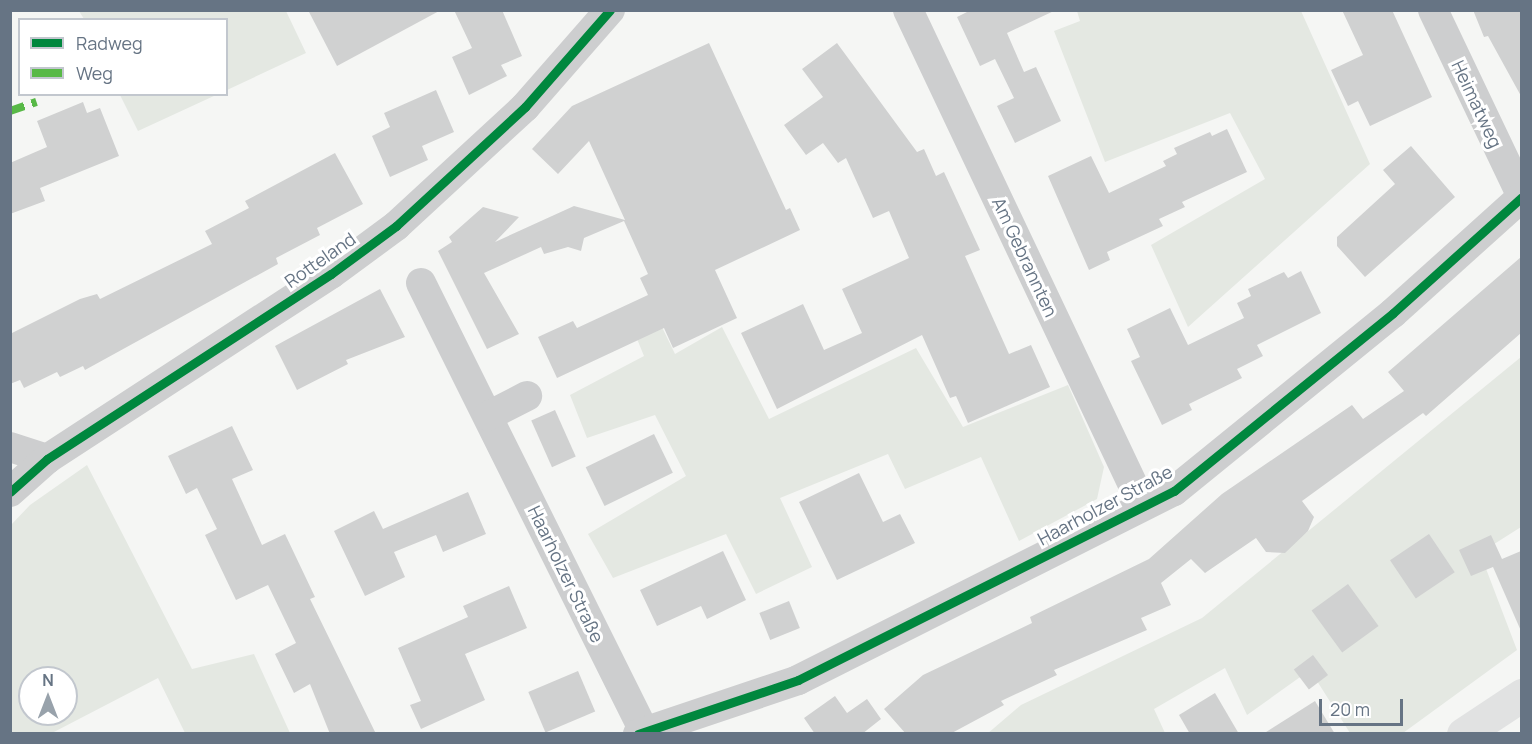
<!DOCTYPE html>
<meta charset="utf-8">
<style>
body{margin:0}
#map{position:relative;width:1532px;height:744px;overflow:hidden;background:#f5f6f4;font-family:Manrope,sans-serif}
div>[style]{position:absolute}
[style*='--x']{left:calc(var(--x)*1px);top:calc(var(--y)*1px);width:calc(var(--w)*1px);rotate:calc(var(--a)*1deg)}
.green>*{inset:0;background:#e4e8e2}
.building>*{inset:0;background:#d0d1d1;transform-origin:0 0}
.street>*{height:30px;margin:-15px;padding:0 15px;transform-origin:15px;border-radius:15px;background:#cdcecf}
.secondary>*{height:33px;margin:-16.5px;padding:0 16.5px;transform-origin:16.5px;border-radius:16.5px;background:#e1e2e2}
.quiet>*{height:8px;margin-top:-4px;transform-origin:0;background:repeating-linear-gradient(90deg,#58b947 0 15px,transparent 0 23px)}
.cycleway>*{height:9px;margin:-4.5px;padding:0 4.5px;transform-origin:4.5px;border-radius:4.5px;background:#00873e}
span{translate:-50% -50%;white-space:nowrap;text-align:center;line-height:1.15;-webkit-text-stroke:6px #fff;paint-order:stroke}
.street-label{font-size:18px;color:#667484}
.frame{position:absolute;inset:0;border:12px solid #667484;pointer-events:none}
.legend{position:absolute;left:18px;top:18px;width:210px;height:78px;box-sizing:border-box;background:#fff;border:2px solid #c2c7ce;margin:0;padding:8px 10px;list-style:none;font-size:18px;color:#667484}
.legend li{display:flex;align-items:center;gap:12px;height:30px}
.legend b{width:30px;border:2px solid #c2c7ce}
.north{position:absolute;left:18px;top:666px;width:60px;height:60px;box-sizing:border-box;background:#fff;border:2px solid #c2c7ce;border-radius:50%;rotate:0deg;font-size:16px;font-weight:700;line-height:24px;text-align:center;color:#667484}
.north::after{content:'';display:block;margin:auto;width:21px;height:27px;background:#98a2ab;clip-path:polygon(50% 0,100% 100%,50% 72%,0 100%)}
.scale{position:absolute;left:1319px;top:699px;width:84px;height:27px;box-sizing:border-box;border:3px solid #667484;border-top:0;padding-left:8px;font-size:18px;line-height:21px;white-space:nowrap;color:#667484;-webkit-text-stroke:4px #fff;paint-order:stroke}
</style>
<div id="map">
<div class="green">
<i style="clip-path:polygon(79px 11px,286px 11px,306px 53px,227px 90px,226px 20px,84px 19px)"></i>
<i style="clip-path:polygon(1077px 11px,1301px 11px,1370px 164px,1188px 327px,1151px 245px,1265px 179px,1230px 113px,1105px 162px,1054px 31px,1080px 21px)"></i>
<i style="clip-path:polygon(120px 95px,216px 95px,138px 131px)"></i>
<i style="clip-path:polygon(660px 323px,675px 354px,722px 327px,769px 419px,916px 348px,963px 427px,1068px 385px,1104px 467px,1097px 499px,1019px 541px,981px 457px,905px 489px,888px 454px,780px 498px,812px 567px,756px 594px,726px 534px,613px 578px,588px 534px,686px 476px,655px 415px,587px 438px,570px 395px,644px 356px,635px 334px)"></i>
<i style="clip-path:polygon(1521px 357px,1521px 527px,1480px 553px,1517px 650px,1403px 733px,1350px 733px,1310px 670px,1247px 715px,1225px 668px,1154px 709px,1165px 733px,987px 734px,1021px 705px,1202px 618px)"></i>
<i style="clip-path:polygon(evenodd,87px 465px,192px 669px,254px 654px,290px 733px,185px 733px,158px 678px,52px 733px,11px 733px,11px 525px,30px 505px,87px 465px,30px 678px,66px 678px,66px 714px,30px 714px,30px 678px)"></i>
</div>
<div class="building">
<i style="clip-path:polygon(308px 10px,441px 10px,337px 66px)"></i>
<i style="clip-path:polygon(454px 10px,502px 10px,522px 56px,501px 65px,507px 76px,469px 95px,452px 57px,472px 48px)"></i>
<i style="clip-path:polygon(971px 10px,1056px 10px,1007px 33px,1024px 72px,1036px 67px,1061px 121px,1015px 143px,997px 106px,1014px 98px,995px 59px,980px 66px,957px 17px)"></i>
<i style="clip-path:polygon(1342px 10px,1392px 10px,1432px 97px,1370px 126px,1358px 101px,1348px 106px,1331px 70px,1363px 55px)"></i>
<i style="clip-path:polygon(1473px 10px,1521px 10px,1521px 96px,1488px 36px,1484px 37px)"></i>
<i style="clip-path:polygon(709px 43px,786px 210px,790px 208px,800px 230px,715px 270px,737px 318px,673px 348px,664px 328px,557px 378px,538px 337px,573px 321px,577px 328px,648px 295px,640px 278px,648px 274px,624px 221px,584px 238px,581px 251px,568px 247px,544px 254px,541px 247px,484px 273px,519px 334px,487px 349px,438px 251px,452px 242px,449px 237px,483px 207px,519px 217px,495px 242px,574px 206px,625px 220px,589px 141px,558px 174px,532px 149px,572px 106px)"></i>
<i style="clip-path:polygon(837px 43px,917px 152px,924px 149px,936px 176px,944px 172px,980px 250px,965px 256px,1009px 354px,1031px 345px,1050px 387px,968px 423px,956px 396px,950px 398px,922px 335px,777px 409px,741px 333px,803px 304px,824px 350px,862px 333px,842px 289px,909px 258px,889px 211px,873px 218px,846px 158px,838px 163px,823px 143px,806px 155px,784px 125px,823px 97px,802px 69px)"></i>
<i style="clip-path:polygon(436px 90px,454px 132px,422px 146px,428px 160px,390px 177px,372px 136px,390px 127px,384px 113px)"></i>
<i style="clip-path:polygon(83px 102px,87px 113px,100px 108px,119px 156px,40px 188px,45px 201px,10px 214px,10px 163px,47px 147px,37px 121px)"></i>
<i style="clip-path:polygon(1227px 129px,1247px 172px,1182px 202px,1185px 207px,1159px 219px,1163px 226px,1107px 252px,1110px 260px,1089px 270px,1048px 176px,1091px 156px,1109px 193px,1166px 166px,1163px 161px,1177px 154px,1174px 148px,1210px 132px,1212px 136px)"></i>
<i style="clip-path:polygon(1411px 146px,1455px 197px,1365px 277px,1337px 246px,1337px 237px,1395px 184px,1383px 170px)"></i>
<i style="clip-path:polygon(335px 153px,363px 204px,317px 228px,320px 235px,276px 258px,278px 264px,85px 370px,83px 366px,60px 377px,57px 372px,24px 388px,20px 380px,10px 384px,10px 334px,80px 299px,97px 294px,100px 299px,212px 244px,205px 231px,249px 208px,245px 201px)"></i>
<i style="clip-path:polygon(1521px 257px,1521px 333px,1426px 416px,1423px 413px,1302px 501px,1314px 517px,1308px 531px,1285px 553px,1266px 552px,1256px 538px,1205px 573px,1191px 559px,1161px 583px,1171px 605px,1141px 618px,1147px 630px,1054px 670px,1057px 675px,1001px 701px,1004px 705px,950px 734px,906px 734px,884px 709px,923px 675px,1032px 623px,1030px 617px,1149px 559px,1222px 494px,1352px 405px,1363px 419px,1404px 391px,1388px 372px)"></i>
<i style="clip-path:polygon(1301px 271px,1321px 313px,1257px 345px,1263px 356px,1237px 369px,1242px 378px,1189px 404px,1192px 410px,1162px 425px,1131px 361px,1140px 357px,1127px 329px,1170px 308px,1188px 345px,1244px 318px,1237px 303px,1251px 296px,1248px 289px,1284px 272px,1288px 278px)"></i>
<i style="clip-path:polygon(380px 289px,405px 337px,346px 360px,348px 364px,297px 390px,275px 346px)"></i>
<i style="left:555px;top:410px;width:51px;height:26px;rotate:66deg"></i>
<i style="clip-path:polygon(232px 426px,253px 470px,232px 479px,262px 545px,285px 534px,315px 597px,310px 599px,376px 734px,330px 734px,310px 684px,294px 693px,275px 654px,296px 643px,268px 585px,236px 600px,205px 535px,217px 529px,197px 488px,186px 494px,168px 456px)"></i>
<i style="left:654px;top:434px;width:43px;height:76px;rotate:64deg"></i>
<i style="clip-path:polygon(859px 473px,883px 522px,900px 514px,915px 543px,837px 580px,799px 502px)"></i>
<i style="clip-path:polygon(468px 492px,486px 534px,443px 552px,436px 535px,394px 552px,405px 577px,365px 596px,334px 531px,374px 511px,383px 529px)"></i>
<i style="left:1429px;top:534px;width:46px;height:47px;rotate:56deg"></i>
<i style="clip-path:polygon(1491px 535px,1502px 559px,1521px 551px,1521px 631px,1493px 567px,1471px 576px,1459px 550px)"></i>
<i style="clip-path:polygon(723px 551px,746px 600px,707px 619px,701px 606px,657px 626px,640px 590px)"></i>
<i style="left:1348px;top:584px;width:52px;height:45px;rotate:54deg"></i>
<i style="clip-path:polygon(509px 586px,527px 628px,465px 654px,485px 700px,421px 729px,410px 705px,421px 701px,398px 648px,468px 617px,463px 606px)"></i>
<i style="left:789px;top:601px;width:29px;height:32px;rotate:68deg"></i>
<i style="left:1313px;top:655px;width:25px;height:24px;rotate:53deg"></i>
<i style="left:578px;top:671px;width:44px;height:54px;rotate:67deg"></i>
<i style="clip-path:polygon(1215px 693px,1239px 734px,1190px 734px,1179px 715px)"></i>
<i style="clip-path:polygon(835px 696px,847px 713px,867px 699px,881px 719px,862px 734px,815px 734px,804px 718px)"></i>
<i style="clip-path:polygon(1315px 701px,1335px 734px,1263px 734px)"></i>
</div>
<div class="street">
<i style="--x:908;--y:10;--w:547;--a:64.65"></i>
<i style="--x:1433;--y:10;--w:207;--a:64.5"></i>
<i style="--x:421;--y:283;--w:500;--a:63.54"></i>
<i style="--x:488;--y:416;--w:44;--a:-27.1"></i>
<i style="--x:10;--y:447;--w:39;--a:18"></i>
<i style="--x:10;--y:492;--w:50;--a:-41.7"></i>
<i style="--x:47;--y:459;--w:339;--a:-33.1"></i>
<i style="--x:331;--y:274;--w:81;--a:-36.4"></i>
<i style="--x:396;--y:226;--w:176;--a:-42.7"></i>
<i style="--x:525;--y:107;--w:129;--a:-48.8"></i>
<i style="--x:638;--y:734;--w:169;--a:-18.6"></i>
<i style="--x:798;--y:680;--w:421;--a:-26.7"></i>
<i style="--x:1174;--y:491;--w:282;--a:-39.1"></i>
<i style="--x:1393;--y:313;--w:173;--a:-42"></i>
</div>
<div class="secondary">
<i style="--x:1463;--y:734;--w:71;--a:-33.5"></i>
</div>
<div class="quiet">
<i style="--x:10;--y:111;--w:28;--a:-19"></i>
</div>
<div class="cycleway">
<i style="--x:10;--y:492;--w:50;--a:-41.7"></i>
<i style="--x:47;--y:459;--w:339;--a:-33.1"></i>
<i style="--x:331;--y:274;--w:81;--a:-36.4"></i>
<i style="--x:396;--y:226;--w:176;--a:-42.7"></i>
<i style="--x:525;--y:107;--w:129;--a:-48.8"></i>
<i style="--x:638;--y:734;--w:169;--a:-18.6"></i>
<i style="--x:798;--y:680;--w:421;--a:-26.7"></i>
<i style="--x:1174;--y:491;--w:282;--a:-39.1"></i>
<i style="--x:1393;--y:313;--w:173;--a:-42"></i>
</div>
<div class="street-label">
<span style="left:1477px;top:104px;rotate:65deg">Heimatweg</span>
<span style="left:1025px;top:257px;rotate:65deg">Am Gebrannten</span>
<span style="left:320px;top:260px;rotate:-35deg">Rotteland</span>
<span style="left:1105px;top:505px;rotate:-28deg">Haarholzer Straße</span>
<span style="left:566px;top:574px;rotate:64deg">Haarholzer Straße</span>
</div>
<div class="frame"></div>
<ul class="legend">
<li><b style="height:8px;background:#00873e"></b>Radweg</li>
<li><b style="height:8px;background:#58b947"></b>Weg</li>
</ul>
<div class="north">N</div>
<div class="scale">20 m</div>
</div>
